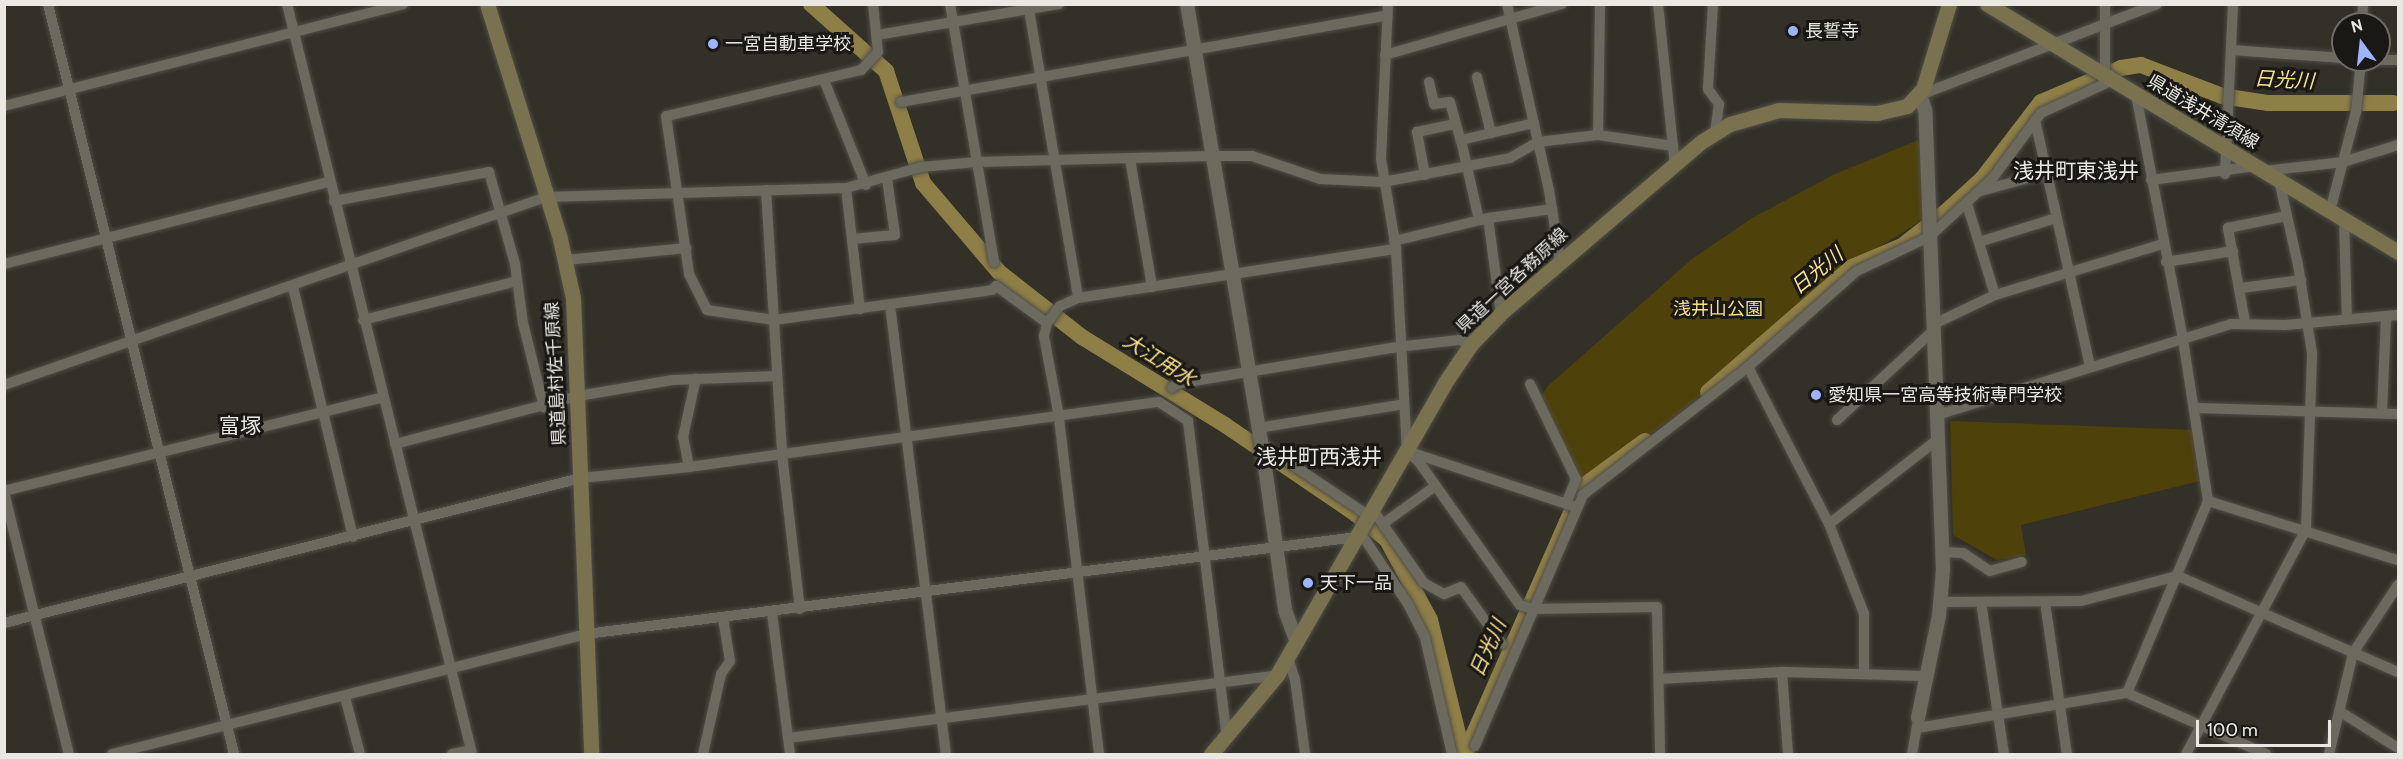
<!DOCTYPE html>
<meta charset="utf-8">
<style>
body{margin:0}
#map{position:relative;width:2403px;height:759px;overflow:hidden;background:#323027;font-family:Cabin,"Noto Sans JP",sans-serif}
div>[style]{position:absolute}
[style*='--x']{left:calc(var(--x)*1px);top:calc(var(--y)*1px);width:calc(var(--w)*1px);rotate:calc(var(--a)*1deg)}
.green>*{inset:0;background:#4e410a}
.river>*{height:16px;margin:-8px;padding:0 8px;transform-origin:8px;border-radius:8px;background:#8e7f46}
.roads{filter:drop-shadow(0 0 2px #504e47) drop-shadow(0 0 2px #504e47)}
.minor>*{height:10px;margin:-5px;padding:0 5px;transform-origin:5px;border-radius:5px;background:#6c695f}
.tertiary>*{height:14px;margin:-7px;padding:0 7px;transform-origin:7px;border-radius:7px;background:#6c695f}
.secondary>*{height:15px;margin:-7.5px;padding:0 7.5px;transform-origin:7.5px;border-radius:7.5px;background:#7a714f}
.dots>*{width:16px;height:16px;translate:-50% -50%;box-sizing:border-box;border:3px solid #191814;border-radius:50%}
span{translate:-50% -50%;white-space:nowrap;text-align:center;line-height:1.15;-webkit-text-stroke:6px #191814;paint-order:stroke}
.poi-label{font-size:18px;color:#e9e8e2}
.left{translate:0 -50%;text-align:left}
.street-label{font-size:18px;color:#e9e8e2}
.park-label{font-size:18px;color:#f7df8a}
.water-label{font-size:20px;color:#fae28d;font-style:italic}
.quarter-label{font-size:21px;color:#e9e8e2}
.frame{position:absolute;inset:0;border:6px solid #e9e8e2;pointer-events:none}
.north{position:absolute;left:2331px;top:12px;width:60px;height:60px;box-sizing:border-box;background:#191814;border:2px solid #6c6b66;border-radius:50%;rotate:345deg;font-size:16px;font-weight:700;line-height:24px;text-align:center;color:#e9e8e2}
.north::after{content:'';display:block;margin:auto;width:21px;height:27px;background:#9db4fd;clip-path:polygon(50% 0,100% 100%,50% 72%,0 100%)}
.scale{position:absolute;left:2196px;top:720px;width:135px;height:27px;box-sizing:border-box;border:3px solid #e9e8e2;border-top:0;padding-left:8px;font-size:18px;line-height:21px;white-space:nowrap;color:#e9e8e2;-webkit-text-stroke:4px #191814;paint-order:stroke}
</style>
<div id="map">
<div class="green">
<i style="clip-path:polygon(1921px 139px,1924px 219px,1851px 265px,1681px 412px,1583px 482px,1541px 396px,1549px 385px,1692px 259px,1752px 218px,1835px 174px)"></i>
<i style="clip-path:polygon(1950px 421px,2197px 430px,2204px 480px,2021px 525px,2026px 555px,1997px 560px,1953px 535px)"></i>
</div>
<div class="river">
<i style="--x:811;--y:4;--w:101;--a:41.8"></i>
<i style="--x:886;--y:71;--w:118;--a:71.7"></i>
<i style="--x:923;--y:183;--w:117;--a:49.5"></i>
<i style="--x:999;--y:272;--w:105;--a:38.1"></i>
<i style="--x:1082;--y:337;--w:168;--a:31.6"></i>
<i style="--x:1225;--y:425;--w:158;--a:34.2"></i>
<i style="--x:1356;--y:514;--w:40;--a:40"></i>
<i style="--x:1387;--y:540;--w:91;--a:61.7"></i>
<i style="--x:1430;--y:620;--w:138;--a:76.2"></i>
<i style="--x:1708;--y:392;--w:191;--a:-41"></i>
<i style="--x:1852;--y:267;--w:54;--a:-22.8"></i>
<i style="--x:1902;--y:246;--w:58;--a:-38"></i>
<i style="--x:1948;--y:210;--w:46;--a:-42.4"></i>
<i style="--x:1982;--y:179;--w:97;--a:-52.5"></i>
<i style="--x:2041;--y:102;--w:87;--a:-23"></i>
<i style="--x:2121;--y:68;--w:20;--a:-9"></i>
<i style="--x:2141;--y:65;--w:87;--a:20.9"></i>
<i style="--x:2222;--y:96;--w:47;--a:8.7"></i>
<i style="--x:2268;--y:103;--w:125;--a:0"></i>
<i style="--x:1465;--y:754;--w:292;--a:-66.3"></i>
<i style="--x:1582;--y:487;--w:78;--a:-36.1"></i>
</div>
<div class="roads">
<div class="minor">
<i style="--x:48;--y:4;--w:773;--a:76.07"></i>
<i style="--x:287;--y:4;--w:772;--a:76.14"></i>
<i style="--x:873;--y:4;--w:48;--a:84.1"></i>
<i style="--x:878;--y:52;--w:25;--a:133"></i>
<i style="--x:861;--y:70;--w:200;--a:166.7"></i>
<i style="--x:666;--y:116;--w:160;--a:81.7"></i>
<i style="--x:689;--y:274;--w:40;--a:63.4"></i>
<i style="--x:707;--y:310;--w:68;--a:8.5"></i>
<i style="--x:774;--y:320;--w:220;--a:-7.8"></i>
<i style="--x:992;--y:290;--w:6;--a:-45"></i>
<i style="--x:996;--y:286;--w:63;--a:36"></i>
<i style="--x:950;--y:4;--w:262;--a:80.3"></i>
<i style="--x:1028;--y:4;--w:298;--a:80.3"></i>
<i style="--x:1388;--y:4;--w:155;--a:92.6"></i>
<i style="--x:1381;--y:159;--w:91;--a:80.5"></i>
<i style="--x:1396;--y:249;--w:200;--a:86.9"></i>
<i style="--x:1507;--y:4;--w:191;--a:77.3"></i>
<i style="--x:1549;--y:190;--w:72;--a:81.2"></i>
<i style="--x:1658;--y:4;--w:143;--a:84"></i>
<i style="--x:1713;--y:4;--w:85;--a:93.4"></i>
<i style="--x:1708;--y:89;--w:19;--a:54"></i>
<i style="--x:1719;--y:104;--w:28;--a:98"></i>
<i style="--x:2362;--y:24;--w:20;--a:-87"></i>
<i style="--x:877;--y:35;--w:185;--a:-9.7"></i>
<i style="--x:2231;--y:50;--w:112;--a:4.1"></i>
<i style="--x:1385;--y:55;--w:184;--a:-16.1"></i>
<i style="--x:2379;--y:60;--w:19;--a:0"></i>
<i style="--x:2102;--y:72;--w:6;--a:-59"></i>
<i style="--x:2105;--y:67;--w:63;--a:-90"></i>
<i style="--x:1477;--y:77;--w:58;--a:76"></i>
<i style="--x:824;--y:80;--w:113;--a:68.2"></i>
<i style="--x:1429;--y:82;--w:23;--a:77"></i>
<i style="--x:1434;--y:104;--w:16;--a:-7"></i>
<i style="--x:1450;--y:102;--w:41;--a:74.6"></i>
<i style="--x:1920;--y:95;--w:254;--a:-21"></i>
<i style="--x:901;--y:102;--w:494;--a:-10.1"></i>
<i style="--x:4;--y:106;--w:412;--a:-14.3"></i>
<i style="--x:2035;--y:120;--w:253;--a:77.4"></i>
<i style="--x:1598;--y:135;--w:131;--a:-89.1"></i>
<i style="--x:1130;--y:159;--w:130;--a:80.2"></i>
<i style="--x:2264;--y:171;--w:80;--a:-6.5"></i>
<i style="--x:2343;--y:162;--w:58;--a:-17.2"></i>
<i style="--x:2225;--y:174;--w:170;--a:-87.3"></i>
<i style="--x:1425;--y:175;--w:44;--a:-100.5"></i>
<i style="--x:1417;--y:132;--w:38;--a:-12"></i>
<i style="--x:2151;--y:180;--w:106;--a:-7.6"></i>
<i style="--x:846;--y:188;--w:122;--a:83.4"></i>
<i style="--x:766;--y:190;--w:264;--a:86.5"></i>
<i style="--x:782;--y:454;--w:156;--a:83.4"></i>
<i style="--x:1981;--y:191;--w:67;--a:-15.5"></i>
<i style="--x:334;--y:201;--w:158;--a:-10.6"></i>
<i style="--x:489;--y:172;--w:96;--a:74.2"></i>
<i style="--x:515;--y:264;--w:60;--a:82.3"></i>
<i style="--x:523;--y:323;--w:87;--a:76"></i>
<i style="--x:1967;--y:204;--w:95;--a:72.9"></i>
<i style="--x:2330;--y:211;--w:102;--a:-75.3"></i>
<i style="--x:2356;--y:112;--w:52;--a:-84.5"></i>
<i style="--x:1488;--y:218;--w:97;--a:82.3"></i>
<i style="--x:2344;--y:219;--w:99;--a:88.3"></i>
<i style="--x:1479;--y:220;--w:82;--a:-102.7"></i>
<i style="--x:1461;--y:140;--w:75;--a:-13.1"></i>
<i style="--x:852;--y:239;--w:43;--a:-5.3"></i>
<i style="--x:895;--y:235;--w:57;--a:-98.1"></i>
<i style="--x:1394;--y:241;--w:97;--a:-13.7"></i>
<i style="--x:1488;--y:218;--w:65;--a:-8"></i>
<i style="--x:1979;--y:242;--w:81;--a:-17.3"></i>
<i style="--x:566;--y:260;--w:121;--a:-5.7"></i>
<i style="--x:2166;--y:262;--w:68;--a:-9.3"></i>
<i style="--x:4;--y:264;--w:335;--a:-14.2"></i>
<i style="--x:293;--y:287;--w:257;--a:76.5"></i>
<i style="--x:2241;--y:288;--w:61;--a:-7.6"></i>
<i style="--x:890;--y:305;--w:452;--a:82.9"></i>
<i style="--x:363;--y:320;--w:159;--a:-14.2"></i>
<i style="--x:2245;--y:322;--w:96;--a:-100.3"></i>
<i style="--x:2228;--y:228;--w:59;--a:-11.7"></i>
<i style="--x:1934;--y:324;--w:68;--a:-25.4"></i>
<i style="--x:1995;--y:295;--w:176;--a:-16.9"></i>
<i style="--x:1748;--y:367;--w:177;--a:62.7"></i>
<i style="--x:1829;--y:524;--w:97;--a:68.7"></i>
<i style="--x:1864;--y:614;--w:59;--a:90"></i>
<i style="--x:1530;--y:384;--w:106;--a:64.2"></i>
<i style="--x:1576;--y:479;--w:27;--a:112"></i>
<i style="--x:4;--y:385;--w:574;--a:-19.13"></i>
<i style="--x:546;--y:197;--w:300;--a:-1.7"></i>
<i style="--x:846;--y:188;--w:78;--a:-15.6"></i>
<i style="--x:921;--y:167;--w:56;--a:-5.1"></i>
<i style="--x:977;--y:162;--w:233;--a:-1.5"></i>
<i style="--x:1210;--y:156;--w:42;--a:0"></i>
<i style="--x:1252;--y:156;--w:72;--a:18.7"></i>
<i style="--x:1320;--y:179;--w:63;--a:2.7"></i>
<i style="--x:1383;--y:182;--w:129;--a:-10.7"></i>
<i style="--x:1510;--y:158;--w:32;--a:-30"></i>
<i style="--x:1538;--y:142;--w:60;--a:-6.7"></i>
<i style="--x:1598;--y:135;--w:76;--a:8.3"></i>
<i style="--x:1673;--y:146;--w:18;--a:84"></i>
<i style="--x:1172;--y:388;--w:6;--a:-45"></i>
<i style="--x:1176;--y:384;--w:224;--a:-9.5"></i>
<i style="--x:1397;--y:347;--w:62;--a:-6.4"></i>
<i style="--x:1459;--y:340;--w:13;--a:18"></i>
<i style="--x:2194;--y:408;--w:204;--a:1.7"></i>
<i style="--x:2382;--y:413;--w:97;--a:-87.6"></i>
<i style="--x:1937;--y:415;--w:308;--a:-17.2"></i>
<i style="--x:2231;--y:324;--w:54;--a:1.1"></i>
<i style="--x:2285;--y:325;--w:113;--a:-5.1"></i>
<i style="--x:1837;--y:420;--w:132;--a:-42.9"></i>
<i style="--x:1258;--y:428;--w:148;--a:-9.3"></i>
<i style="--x:1260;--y:443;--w:131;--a:33.8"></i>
<i style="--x:395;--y:444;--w:189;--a:-14.7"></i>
<i style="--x:578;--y:396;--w:96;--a:-9.6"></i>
<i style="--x:673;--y:380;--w:104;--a:-2.2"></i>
<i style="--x:689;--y:467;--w:31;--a:-101"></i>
<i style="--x:683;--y:437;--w:60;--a:-77.6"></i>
<i style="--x:4;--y:491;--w:390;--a:-13.9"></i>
<i style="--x:4;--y:492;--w:270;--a:76.1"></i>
<i style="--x:2208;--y:501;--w:199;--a:17.3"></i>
<i style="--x:1576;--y:507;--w:178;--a:-161.7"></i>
<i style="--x:1407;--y:451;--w:16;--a:43"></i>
<i style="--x:1419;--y:462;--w:175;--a:54.8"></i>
<i style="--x:1520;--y:605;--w:13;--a:18"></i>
<i style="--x:1532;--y:609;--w:125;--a:-0.9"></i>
<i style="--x:1657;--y:607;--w:147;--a:88.8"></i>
<i style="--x:1373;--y:510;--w:89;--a:55.1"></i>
<i style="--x:1424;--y:583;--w:23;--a:29"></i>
<i style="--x:1444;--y:594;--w:18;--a:-22"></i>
<i style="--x:1461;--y:587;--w:70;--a:54.3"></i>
<i style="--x:1384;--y:523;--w:62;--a:-35.8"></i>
<i style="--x:1829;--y:524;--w:138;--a:-37.9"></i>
<i style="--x:1360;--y:532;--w:87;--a:56.3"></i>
<i style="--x:1408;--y:604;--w:38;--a:63"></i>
<i style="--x:1425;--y:638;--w:119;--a:76.9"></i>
<i style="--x:1942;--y:552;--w:21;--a:3"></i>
<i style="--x:1963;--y:553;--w:32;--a:34"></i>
<i style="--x:1990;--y:571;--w:33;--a:-16"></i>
<i style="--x:1940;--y:602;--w:141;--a:-0.4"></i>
<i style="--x:2081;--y:601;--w:100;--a:-14.5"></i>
<i style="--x:2178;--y:576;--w:240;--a:23.6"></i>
<i style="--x:1981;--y:602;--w:154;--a:81.4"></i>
<i style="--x:2045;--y:602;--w:154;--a:81.8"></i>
<i style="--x:772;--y:613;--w:142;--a:82.7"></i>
<i style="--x:4;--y:623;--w:595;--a:-14.11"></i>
<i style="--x:581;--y:478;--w:109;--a:-5.8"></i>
<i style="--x:689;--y:467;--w:474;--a:-7.9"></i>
<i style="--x:1159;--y:402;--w:35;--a:33"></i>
<i style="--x:1188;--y:421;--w:318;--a:83"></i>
<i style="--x:1288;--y:658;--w:22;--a:72"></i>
<i style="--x:1295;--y:679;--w:76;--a:82.4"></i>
<i style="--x:1782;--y:672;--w:82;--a:85.8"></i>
<i style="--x:1659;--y:679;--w:123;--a:-3.3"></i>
<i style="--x:1782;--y:672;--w:145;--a:1.6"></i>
<i style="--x:2127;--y:693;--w:152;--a:23.7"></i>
<i style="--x:345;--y:697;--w:59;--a:75.3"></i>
<i style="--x:2339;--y:711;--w:70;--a:32.1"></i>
<i style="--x:1917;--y:728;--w:213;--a:-9.5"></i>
<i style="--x:2127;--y:693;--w:208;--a:-67.1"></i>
<i style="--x:2208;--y:501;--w:164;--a:-98.8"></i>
<i style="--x:2183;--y:339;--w:249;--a:-100.9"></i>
<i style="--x:788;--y:738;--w:493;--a:-7.3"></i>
<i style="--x:1475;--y:746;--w:273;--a:-66.7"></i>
<i style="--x:1583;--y:495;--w:209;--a:-37.8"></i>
<i style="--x:1748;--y:367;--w:145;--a:-41.4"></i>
<i style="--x:1857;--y:271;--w:80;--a:-25.3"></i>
<i style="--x:1929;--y:237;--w:86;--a:-42.6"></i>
<i style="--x:1992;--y:179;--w:82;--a:-53.4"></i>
<i style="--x:2041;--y:113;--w:79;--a:-24.6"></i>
<i style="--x:112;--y:754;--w:489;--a:-14.2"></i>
<i style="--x:586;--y:634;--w:777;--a:-7.17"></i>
<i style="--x:452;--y:754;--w:19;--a:-12"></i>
<i style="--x:703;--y:754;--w:82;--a:-77.3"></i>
<i style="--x:721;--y:674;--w:16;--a:-55"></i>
<i style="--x:730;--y:661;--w:44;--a:-99.2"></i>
<i style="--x:1099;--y:754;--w:339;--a:-96.8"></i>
<i style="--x:1059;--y:417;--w:82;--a:-100.5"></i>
<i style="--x:1044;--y:336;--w:13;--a:-77"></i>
<i style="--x:1047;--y:323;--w:21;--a:-53"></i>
<i style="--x:1060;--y:306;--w:20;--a:-24"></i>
<i style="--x:1078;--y:298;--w:322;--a:-8.8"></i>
<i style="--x:1912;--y:754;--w:34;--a:-80"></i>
<i style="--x:2186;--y:754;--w:255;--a:-61.9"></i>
<i style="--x:2306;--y:529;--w:176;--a:-88"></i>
<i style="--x:2312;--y:353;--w:89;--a:-99"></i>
<i style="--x:2298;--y:265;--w:87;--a:-102.6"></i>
<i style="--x:2329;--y:754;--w:104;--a:-76.6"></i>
<i style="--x:2353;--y:653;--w:82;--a:-56.5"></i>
</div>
<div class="tertiary">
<i style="--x:1187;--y:4;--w:462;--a:80.4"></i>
<i style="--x:1264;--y:460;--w:151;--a:82"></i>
<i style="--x:1285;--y:610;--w:35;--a:70"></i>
<i style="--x:1918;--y:718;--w:104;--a:-78.4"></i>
<i style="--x:1939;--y:616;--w:46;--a:-85"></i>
<i style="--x:1943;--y:570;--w:460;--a:-92.2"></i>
<i style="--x:1925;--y:110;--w:16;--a:-108"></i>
</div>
<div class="secondary">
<i style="--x:487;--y:4;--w:246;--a:72.7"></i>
<i style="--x:560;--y:239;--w:60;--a:77.6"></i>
<i style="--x:573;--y:298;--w:456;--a:87.7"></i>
<i style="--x:1987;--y:4;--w:480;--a:31.1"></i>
<i style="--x:1211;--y:754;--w:103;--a:-50.1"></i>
<i style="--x:1277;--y:675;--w:336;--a:-60.1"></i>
<i style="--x:1444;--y:384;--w:48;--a:-56"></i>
<i style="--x:1471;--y:344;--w:46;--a:-45.9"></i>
<i style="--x:1503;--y:311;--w:260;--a:-40.5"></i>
<i style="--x:1701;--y:142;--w:34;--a:-32"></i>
<i style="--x:1730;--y:124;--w:51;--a:-15.9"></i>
<i style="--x:1779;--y:110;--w:98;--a:1.8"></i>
<i style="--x:1877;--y:113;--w:31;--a:-13"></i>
<i style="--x:1907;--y:106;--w:23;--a:-47"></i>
<i style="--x:1923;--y:89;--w:89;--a:-73"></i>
</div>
</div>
<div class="dots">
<i style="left:1793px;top:31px;background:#9db4fd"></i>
<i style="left:713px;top:44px;background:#9db4fd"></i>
<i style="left:1816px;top:395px;background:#9db4fd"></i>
<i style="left:1308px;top:583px;background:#9db4fd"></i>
</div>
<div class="poi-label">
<span class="left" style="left:1805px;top:31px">長誓寺</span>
<span class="left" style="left:725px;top:44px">一宮自動車学校</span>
<span class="left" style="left:1828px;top:395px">愛知県一宮高等技術専門学校</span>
<span class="left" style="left:1320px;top:583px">天下一品</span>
</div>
<div class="street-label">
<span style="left:2203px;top:112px;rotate:31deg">県道浅井清須線</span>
<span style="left:1512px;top:281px;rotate:-43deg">県道一宮各務原線</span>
<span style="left:556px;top:374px;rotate:-93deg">県道島村佐千原線</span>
</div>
<div class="park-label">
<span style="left:1718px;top:309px">浅井山公園</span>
</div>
<div class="water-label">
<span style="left:2284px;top:80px;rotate:3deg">日光川</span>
<span style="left:1817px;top:271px;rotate:-39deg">日光川</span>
<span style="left:1159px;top:360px;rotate:32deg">大江用水</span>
<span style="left:1488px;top:648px;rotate:-66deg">日光川</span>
</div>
<div class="quarter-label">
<span style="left:2076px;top:171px">浅井町東浅井</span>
<span style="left:240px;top:426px">富塚</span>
<span style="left:1319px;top:457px">浅井町西浅井</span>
</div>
<div class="frame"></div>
<div class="north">N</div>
<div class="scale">100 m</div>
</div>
